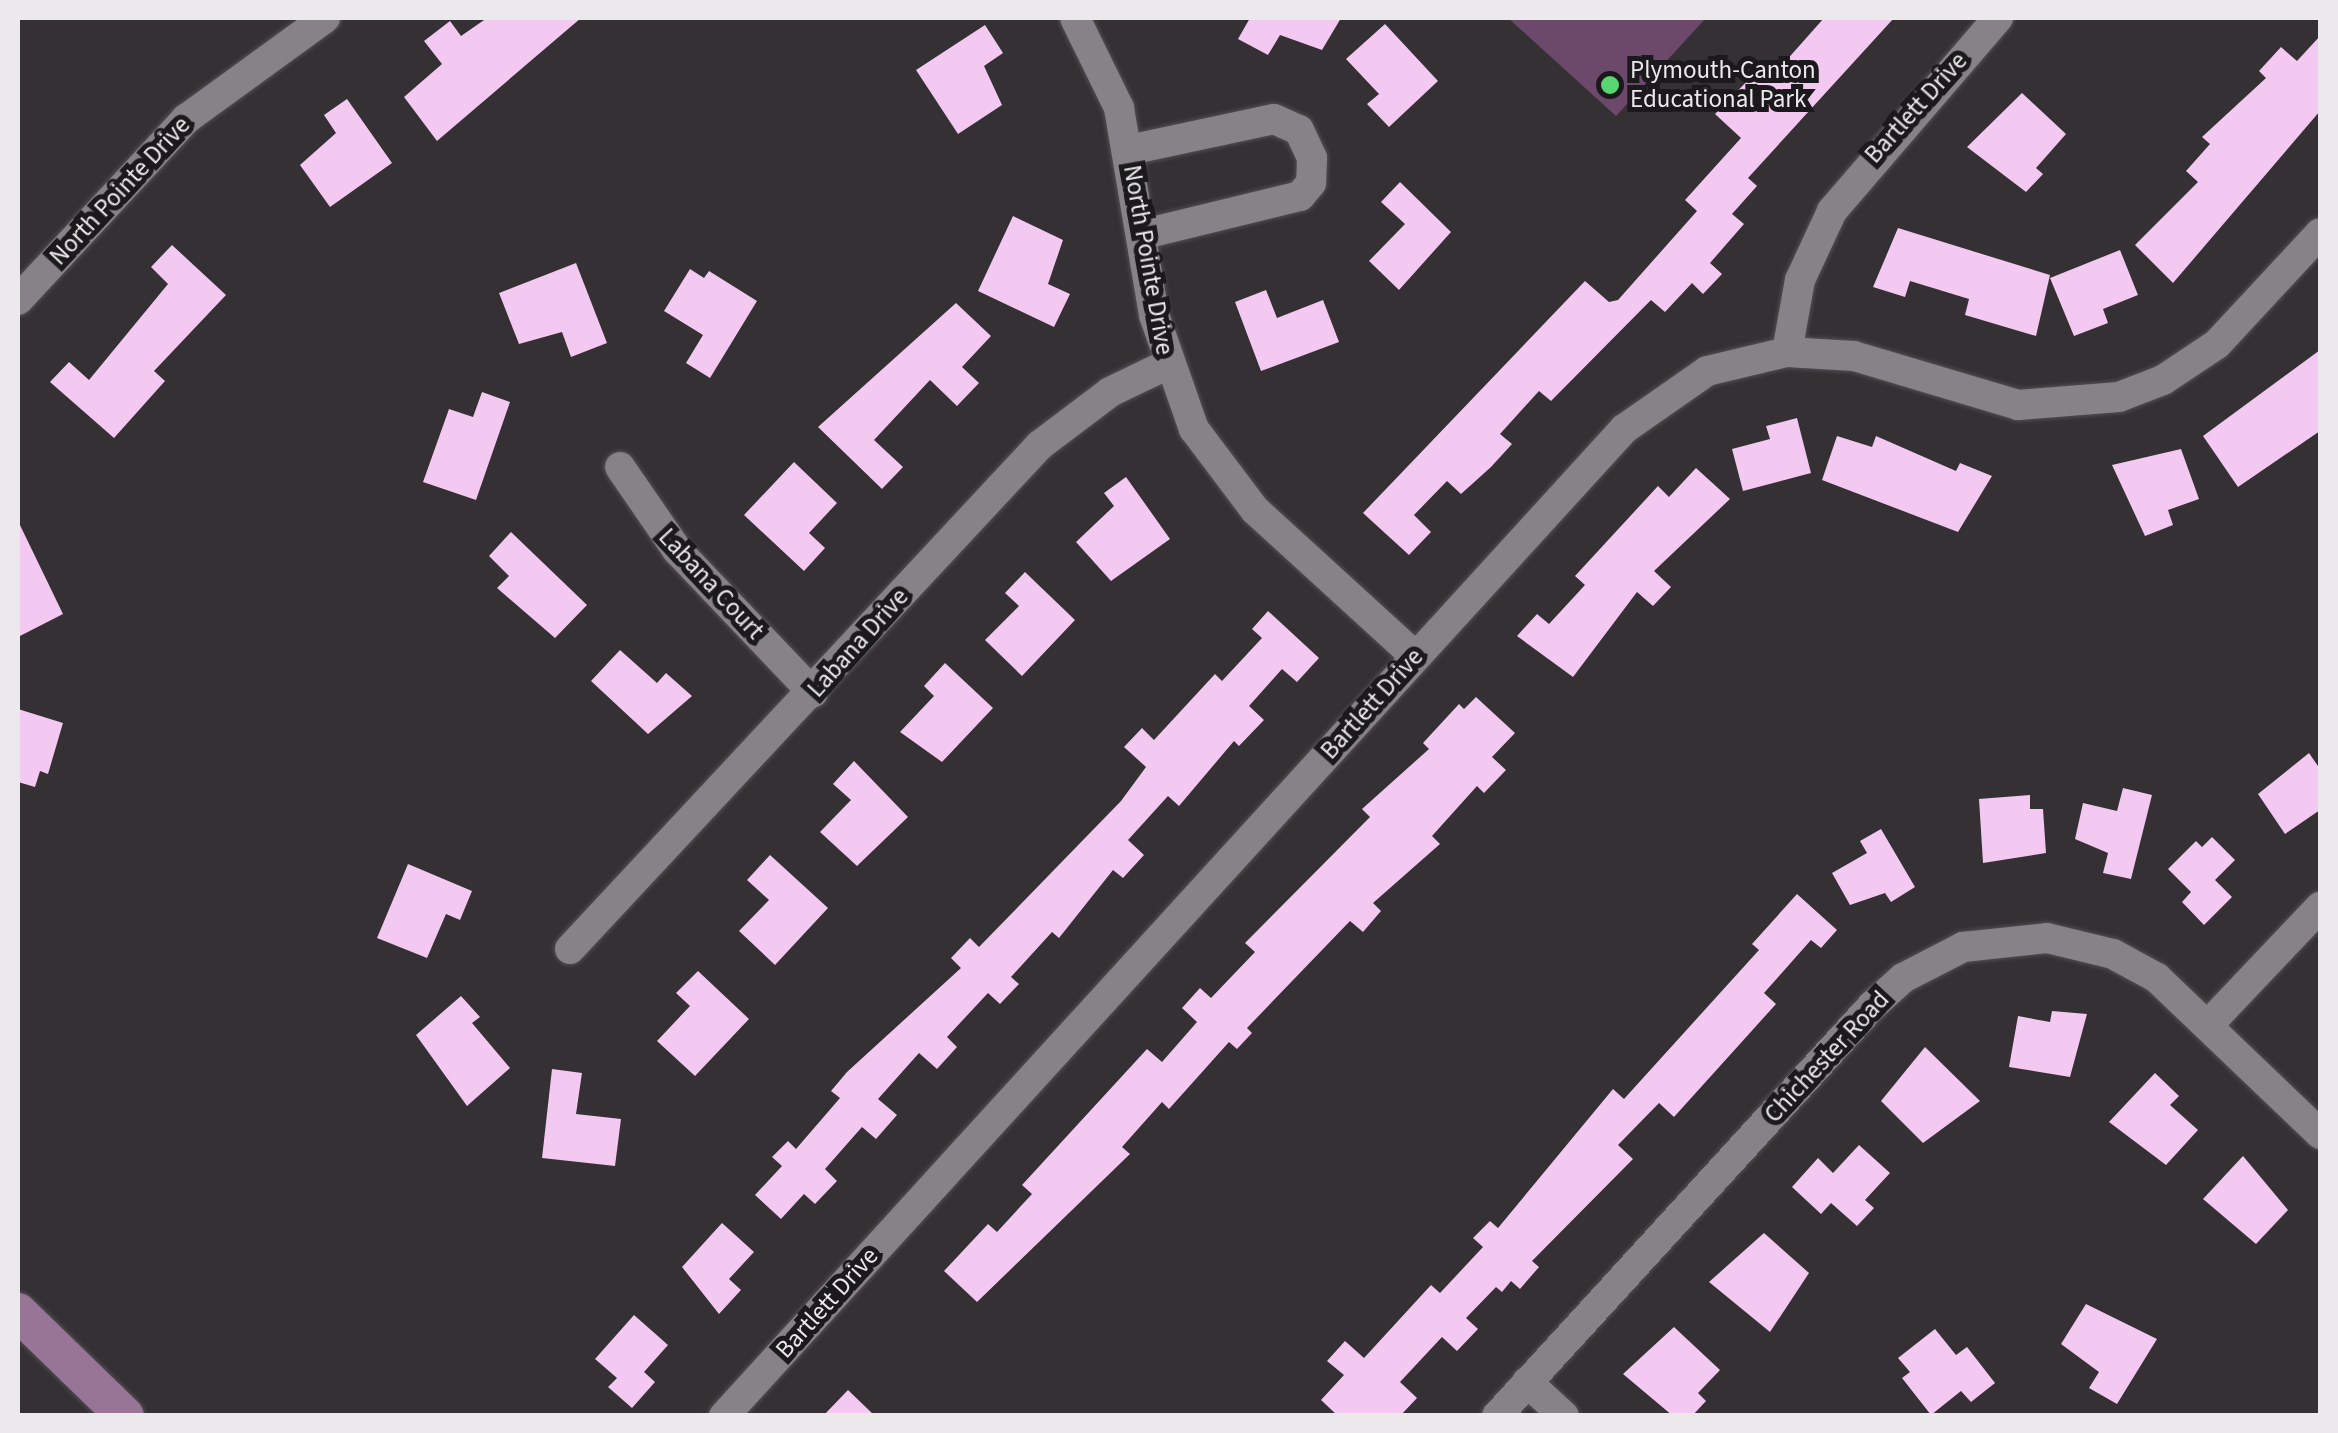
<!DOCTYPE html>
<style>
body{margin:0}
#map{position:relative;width:2338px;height:1433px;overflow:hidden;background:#343034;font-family:"Source Sans 3",sans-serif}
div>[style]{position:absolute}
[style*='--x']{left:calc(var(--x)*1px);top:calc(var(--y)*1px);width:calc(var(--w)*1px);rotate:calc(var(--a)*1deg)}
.forest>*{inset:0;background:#6c496b}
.building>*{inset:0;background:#f3c8f1}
.roads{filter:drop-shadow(0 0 2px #524e52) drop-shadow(0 0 2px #524e52)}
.minor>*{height:30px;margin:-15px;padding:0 15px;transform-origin:15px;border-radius:15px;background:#878287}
.major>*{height:38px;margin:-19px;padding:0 19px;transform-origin:19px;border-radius:19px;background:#987597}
.dots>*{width:28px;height:28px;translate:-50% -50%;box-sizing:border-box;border:5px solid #1b191b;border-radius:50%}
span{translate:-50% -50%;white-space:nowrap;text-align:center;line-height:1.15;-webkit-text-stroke:10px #1b191b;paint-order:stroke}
.poi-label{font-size:25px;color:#ebe9eb}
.left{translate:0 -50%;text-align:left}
.street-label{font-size:25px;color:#ebe9eb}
.frame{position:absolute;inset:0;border:20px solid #ebe9eb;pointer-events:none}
</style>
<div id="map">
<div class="forest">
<i style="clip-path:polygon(1508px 18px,1706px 18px,1616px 116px)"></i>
</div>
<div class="building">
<i style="clip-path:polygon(487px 18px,581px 18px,437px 141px,404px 97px,442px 64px,424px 41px,450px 21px,461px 36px)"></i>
<i style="clip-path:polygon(1250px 18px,1341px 18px,1322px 50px,1280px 35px,1268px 55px,1238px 39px)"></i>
<i style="clip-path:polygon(1824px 18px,1894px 18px,1748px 178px,1757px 186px,1732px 214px,1744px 224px,1710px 263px,1722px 274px,1703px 294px,1692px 283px,1665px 312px,1651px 300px,1551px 401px,1539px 391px,1500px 434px,1512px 444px,1491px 467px,1461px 494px,1447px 481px,1414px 515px,1431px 532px,1409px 555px,1363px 513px,1585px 281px,1609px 302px,1618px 300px,1697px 211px,1685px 200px,1741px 138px,1715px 114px,1756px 72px,1767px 82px)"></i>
<i style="clip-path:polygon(1385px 24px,1438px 81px,1389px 127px,1367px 104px,1379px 94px,1346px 59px)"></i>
<i style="clip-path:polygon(985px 25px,1003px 53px,984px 66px,1002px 105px,958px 134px,916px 70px)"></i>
<i style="clip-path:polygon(2320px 36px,2320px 111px,2173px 283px,2135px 245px,2198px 182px,2186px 171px,2210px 144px,2202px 137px,2266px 78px,2259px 71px,2281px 47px,2297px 61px)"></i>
<i style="clip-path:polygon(2022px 93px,2066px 134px,2036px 168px,2043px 174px,2026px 192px,1967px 147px)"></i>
<i style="clip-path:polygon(347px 99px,392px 163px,330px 207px,300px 165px,336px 133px,324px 115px)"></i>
<i style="clip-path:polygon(1400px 182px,1451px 232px,1399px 290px,1369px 261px,1405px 224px,1381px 202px)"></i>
<i style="clip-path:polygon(1013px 216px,1063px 240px,1048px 284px,1070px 294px,1054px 327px,978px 291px)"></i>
<i style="clip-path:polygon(1898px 228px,2050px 275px,2036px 336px,1965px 315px,1969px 299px,1910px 281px,1905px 297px,1873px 287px)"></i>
<i style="clip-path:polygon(172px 245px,226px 295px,154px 371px,165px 381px,114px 438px,50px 382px,69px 362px,89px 380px,168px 284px,151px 267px)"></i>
<i style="clip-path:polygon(2120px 250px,2138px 295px,2103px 309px,2108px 323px,2074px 336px,2050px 278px)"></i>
<i style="clip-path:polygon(576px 263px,607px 343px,571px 357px,562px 332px,519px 344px,499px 293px)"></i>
<i style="clip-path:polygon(690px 269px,704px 278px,709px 271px,757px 301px,710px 378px,686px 363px,703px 335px,664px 311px)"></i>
<i style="clip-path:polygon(1266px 290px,1277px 318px,1323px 300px,1339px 342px,1261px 371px,1235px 302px)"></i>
<i style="clip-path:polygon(956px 303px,991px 336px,962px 367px,979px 383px,957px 406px,930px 380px,874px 440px,903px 467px,882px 489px,818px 427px)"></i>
<i style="clip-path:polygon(2320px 350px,2320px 431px,2238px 487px,2203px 436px)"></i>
<i style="clip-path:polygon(482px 392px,510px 402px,476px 500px,423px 482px,449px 409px,473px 417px)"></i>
<i style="clip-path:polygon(1797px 418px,1811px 473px,1743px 491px,1732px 449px,1770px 439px,1766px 426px)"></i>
<i style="clip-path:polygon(1837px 436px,1872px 447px,1876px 436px,1956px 471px,1960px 463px,1992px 476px,1958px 532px,1822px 480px)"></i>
<i style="clip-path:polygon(2181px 449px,2199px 499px,2168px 510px,2173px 525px,2145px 536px,2112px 465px)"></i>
<i style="clip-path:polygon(794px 462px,837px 503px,809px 533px,825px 548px,804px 571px,744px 515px)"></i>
<i style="clip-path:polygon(1696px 468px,1730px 499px,1654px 571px,1671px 587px,1653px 606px,1637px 592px,1573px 677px,1517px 636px,1537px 614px,1549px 624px,1585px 585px,1575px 576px,1658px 486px,1669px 497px)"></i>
<i style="clip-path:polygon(1126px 477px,1170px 539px,1111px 581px,1076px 542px,1114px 506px,1104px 493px)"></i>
<i style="clip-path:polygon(18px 521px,63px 614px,18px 637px)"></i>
<i style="clip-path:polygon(511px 532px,587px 605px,555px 638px,497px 588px,509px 576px,489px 556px)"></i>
<i style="clip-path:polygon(1025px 572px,1075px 620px,1022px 676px,985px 640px,1019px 606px,1005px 593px)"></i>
<i style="clip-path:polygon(1268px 611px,1319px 658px,1297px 682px,1282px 669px,1249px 706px,1264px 720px,1239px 746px,1234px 741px,1179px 806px,1168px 796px,1128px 840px,1144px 855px,1123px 878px,1113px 870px,1059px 938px,1052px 932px,1011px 977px,1019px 984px,1000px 1004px,988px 993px,947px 1037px,957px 1047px,937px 1069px,919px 1053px,878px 1099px,897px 1115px,876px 1139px,862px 1127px,825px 1169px,837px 1181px,815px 1204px,804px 1194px,781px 1219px,755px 1195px,782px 1166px,772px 1157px,788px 1141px,796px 1149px,840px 1098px,831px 1091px,847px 1072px,961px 968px,951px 958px,970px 938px,979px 947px,1121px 801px,1146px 767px,1124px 747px,1142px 728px,1154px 740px,1215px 674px,1222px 681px,1262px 638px,1252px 629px)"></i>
<i style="clip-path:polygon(620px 650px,657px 683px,666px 673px,692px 696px,648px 734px,591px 681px)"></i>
<i style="clip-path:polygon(945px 663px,993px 708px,942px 762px,900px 732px,934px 696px,924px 686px)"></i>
<i style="clip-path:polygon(1476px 697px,1515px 733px,1492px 757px,1506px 770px,1484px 793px,1477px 786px,1432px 836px,1440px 844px,1373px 903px,1381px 911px,1363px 932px,1350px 921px,1247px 1028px,1252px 1033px,1237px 1049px,1229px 1042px,1169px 1109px,1162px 1102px,1122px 1147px,1130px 1154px,977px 1302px,944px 1271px,988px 1224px,997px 1232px,1032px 1194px,1022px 1185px,1147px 1049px,1162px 1062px,1197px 1022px,1182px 1008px,1200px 988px,1211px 998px,1255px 952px,1245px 943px,1370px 817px,1362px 809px,1429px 749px,1423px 743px,1459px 704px,1464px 709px)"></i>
<i style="clip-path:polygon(18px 709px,63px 723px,48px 774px,40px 771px,35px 787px,18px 782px)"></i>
<i style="clip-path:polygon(2309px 753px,2320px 769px,2320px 810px,2285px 834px,2258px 794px)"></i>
<i style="clip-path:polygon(854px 761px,908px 817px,857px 866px,820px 832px,851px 800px,833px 784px)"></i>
<i style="clip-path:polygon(2123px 788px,2152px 795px,2131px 879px,2103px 873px,2108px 853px,2075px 839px,2083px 803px,2117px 811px)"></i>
<i style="clip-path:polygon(2030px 795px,2030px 809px,2043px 809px,2046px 853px,1983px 863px,1979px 799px)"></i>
<i style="clip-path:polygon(1881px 829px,1915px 887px,1891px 902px,1885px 893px,1850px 905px,1832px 873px,1867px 853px,1860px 841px)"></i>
<i style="clip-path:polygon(2212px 837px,2235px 860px,2215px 880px,2232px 897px,2204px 925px,2182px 902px,2191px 892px,2168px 869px,2196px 841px,2202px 847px)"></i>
<i style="clip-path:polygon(770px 855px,828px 908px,775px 965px,739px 931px,769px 900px,747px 880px)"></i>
<i style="clip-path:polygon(408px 864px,472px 891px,460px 920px,446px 914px,427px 958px,377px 938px)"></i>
<i style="clip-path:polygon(1797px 894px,1837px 930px,1821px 948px,1811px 940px,1764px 993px,1776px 1004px,1674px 1117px,1659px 1103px,1618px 1145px,1633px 1159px,1532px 1261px,1539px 1267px,1520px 1289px,1511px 1281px,1502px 1292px,1496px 1287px,1466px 1318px,1478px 1329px,1457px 1351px,1442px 1337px,1400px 1382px,1417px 1398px,1400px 1416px,1338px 1416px,1321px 1400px,1344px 1375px,1327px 1361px,1345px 1341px,1364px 1358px,1431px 1285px,1440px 1293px,1483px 1247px,1473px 1238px,1490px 1221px,1498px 1228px,1613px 1089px,1624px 1099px,1759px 950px,1752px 944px)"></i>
<i style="clip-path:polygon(698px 971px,749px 1019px,695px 1076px,657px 1041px,690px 1006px,676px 993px)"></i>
<i style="clip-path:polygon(461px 996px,480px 1017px,472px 1023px,510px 1068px,467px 1106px,416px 1035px)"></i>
<i style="clip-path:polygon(2052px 1011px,2087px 1014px,2070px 1077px,2009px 1067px,2018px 1016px,2050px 1022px)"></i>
<i style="clip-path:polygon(1925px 1047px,1980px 1101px,1923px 1143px,1881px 1101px)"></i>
<i style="clip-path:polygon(552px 1069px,582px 1073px,576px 1114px,621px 1119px,615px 1166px,542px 1158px)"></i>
<i style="clip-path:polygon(2155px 1073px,2179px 1096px,2170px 1105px,2198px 1130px,2166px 1165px,2109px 1122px)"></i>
<i style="clip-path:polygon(1859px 1145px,1890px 1173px,1865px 1200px,1874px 1208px,1857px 1226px,1831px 1203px,1821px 1214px,1792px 1187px,1818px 1158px,1833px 1173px)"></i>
<i style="clip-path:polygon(2243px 1156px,2288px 1210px,2256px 1244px,2203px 1199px)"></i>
<i style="clip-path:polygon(722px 1223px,754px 1252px,729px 1279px,741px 1290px,719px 1314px,682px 1267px)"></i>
<i style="clip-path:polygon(1764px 1233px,1809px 1273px,1770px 1332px,1709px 1282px)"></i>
<i style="clip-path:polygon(2086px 1304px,2157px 1339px,2117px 1404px,2089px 1388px,2099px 1372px,2061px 1344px)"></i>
<i style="clip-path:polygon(634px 1315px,668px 1345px,644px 1372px,655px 1382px,632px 1408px,608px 1387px,617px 1378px,595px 1359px)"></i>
<i style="clip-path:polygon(1674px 1327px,1720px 1370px,1698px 1393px,1706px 1401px,1692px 1416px,1673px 1416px,1623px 1374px)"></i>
<i style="clip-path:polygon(1935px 1329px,1956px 1355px,1967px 1347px,1995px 1383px,1971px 1402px,1961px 1391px,1931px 1415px,1902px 1378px,1910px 1372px,1898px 1358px)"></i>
<i style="clip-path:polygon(848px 1390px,875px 1416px,823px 1416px)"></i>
</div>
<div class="roads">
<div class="minor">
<i style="--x:1075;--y:18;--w:100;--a:63.9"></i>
<i style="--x:1119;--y:108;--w:210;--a:80.4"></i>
<i style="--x:1154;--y:315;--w:121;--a:70.7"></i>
<i style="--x:1194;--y:429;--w:101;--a:53"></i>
<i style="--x:1255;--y:510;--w:217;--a:42.4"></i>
<i style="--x:1129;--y:150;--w:148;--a:-12.1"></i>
<i style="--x:1274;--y:119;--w:27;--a:24"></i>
<i style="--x:1299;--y:130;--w:31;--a:65"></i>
<i style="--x:1312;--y:158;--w:25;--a:92"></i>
<i style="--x:1311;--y:183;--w:17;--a:130"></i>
<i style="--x:1300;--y:196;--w:161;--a:166.3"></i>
<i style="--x:18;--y:300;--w:247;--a:-47.1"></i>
<i style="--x:186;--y:119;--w:172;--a:-36"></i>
<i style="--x:1787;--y:352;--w:67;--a:3.4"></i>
<i style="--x:1854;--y:356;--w:171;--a:16.6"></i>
<i style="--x:2018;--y:405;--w:101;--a:-4.5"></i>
<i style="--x:2119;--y:397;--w:47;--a:-21.1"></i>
<i style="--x:2163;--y:380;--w:65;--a:-33.7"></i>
<i style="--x:2217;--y:344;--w:151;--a:-47.1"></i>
<i style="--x:620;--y:467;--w:101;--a:55.5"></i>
<i style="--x:677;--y:550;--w:197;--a:46.4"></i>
<i style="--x:570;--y:949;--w:689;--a:-47"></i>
<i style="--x:1040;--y:445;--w:88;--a:-37.1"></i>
<i style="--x:1110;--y:392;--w:62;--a:-25.7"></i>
<i style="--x:2208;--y:1025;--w:163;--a:-46.5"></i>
<i style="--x:1527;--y:1382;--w:50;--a:42.6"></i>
<i style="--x:724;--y:1416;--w:1336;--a:-47.64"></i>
<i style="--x:1624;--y:429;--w:101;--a:-34.9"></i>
<i style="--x:1707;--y:371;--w:82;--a:-13.4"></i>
<i style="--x:1787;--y:352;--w:73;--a:-79.8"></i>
<i style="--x:1800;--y:280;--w:76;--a:-65.1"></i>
<i style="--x:1832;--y:211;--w:255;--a:-49.3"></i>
<i style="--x:1497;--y:1416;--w:556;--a:-47.55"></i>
<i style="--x:1872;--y:1006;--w:42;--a:-42.1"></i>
<i style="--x:1903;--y:978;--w:68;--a:-27.3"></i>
<i style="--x:1963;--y:947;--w:84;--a:-6.1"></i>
<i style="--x:2047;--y:938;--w:68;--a:13.6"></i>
<i style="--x:2113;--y:954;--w:50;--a:28.6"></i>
<i style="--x:2157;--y:978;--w:226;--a:43.7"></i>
</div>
<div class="major">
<i style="--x:18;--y:1312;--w:149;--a:44.2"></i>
</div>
</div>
<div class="dots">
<i style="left:1610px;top:85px;background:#57d671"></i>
</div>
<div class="poi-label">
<span class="left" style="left:1630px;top:85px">Plymouth-Canton<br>Educational Park</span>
</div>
<div class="street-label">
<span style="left:1916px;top:108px;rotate:-48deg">Bartlett Drive</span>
<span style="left:120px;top:191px;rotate:-47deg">North Pointe Drive</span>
<span style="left:1148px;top:260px;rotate:80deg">North Pointe Drive</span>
<span style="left:711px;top:584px;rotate:47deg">Labana Court</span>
<span style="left:858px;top:643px;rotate:-48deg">Labana Drive</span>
<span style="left:1372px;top:704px;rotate:-48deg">Bartlett Drive</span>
<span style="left:1827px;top:1057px;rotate:-47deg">Chichester Road</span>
<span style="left:827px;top:1303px;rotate:-48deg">Bartlett Drive</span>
</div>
<div class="frame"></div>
</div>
